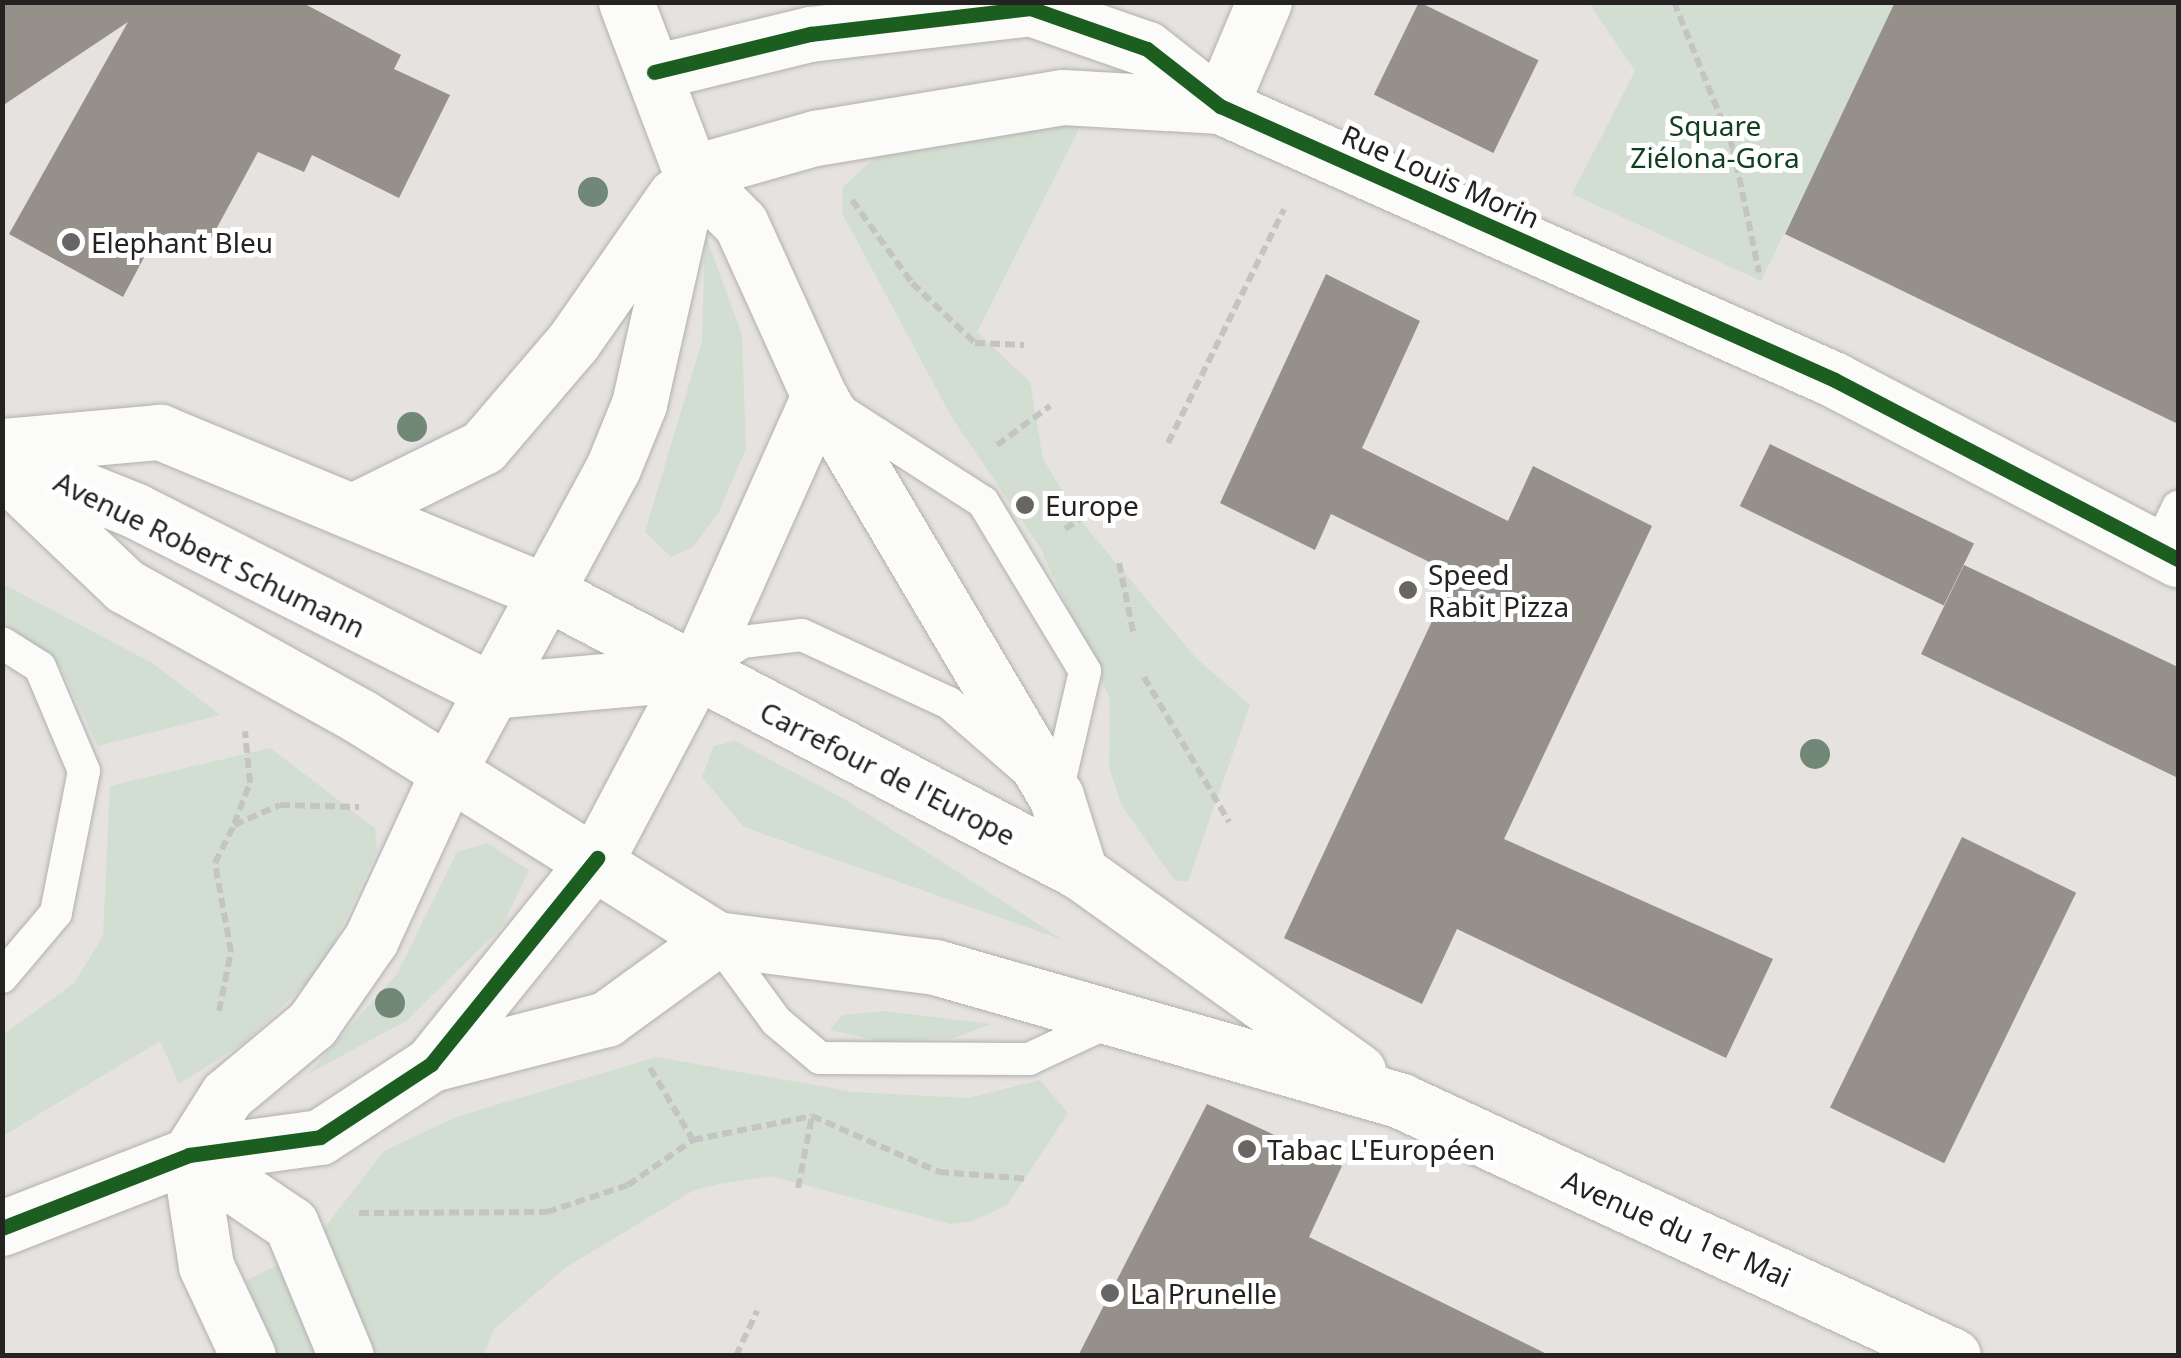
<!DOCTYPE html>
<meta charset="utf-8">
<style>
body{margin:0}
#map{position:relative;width:2181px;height:1358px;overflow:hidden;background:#e5e2df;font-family:"Noto Sans",sans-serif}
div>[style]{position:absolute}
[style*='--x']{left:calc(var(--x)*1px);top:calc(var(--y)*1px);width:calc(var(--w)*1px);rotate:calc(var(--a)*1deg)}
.green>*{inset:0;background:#d3ded2}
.building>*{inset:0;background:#96908b;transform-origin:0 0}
.path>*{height:6px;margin-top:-3px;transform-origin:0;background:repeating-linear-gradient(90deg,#c4c4c3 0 10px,transparent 0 15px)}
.roads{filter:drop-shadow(0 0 2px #b2afae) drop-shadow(0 0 2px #b2afae)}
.service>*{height:32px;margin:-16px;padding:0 16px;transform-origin:16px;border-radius:16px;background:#fbfbfa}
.minor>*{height:55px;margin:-27.5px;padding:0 27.5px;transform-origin:27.5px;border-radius:27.5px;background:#fbfbfa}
.primary>*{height:55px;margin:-27.5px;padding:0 27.5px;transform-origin:27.5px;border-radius:27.5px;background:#fbfbfa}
.cycleway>*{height:15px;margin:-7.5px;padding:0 7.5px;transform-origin:7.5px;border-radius:7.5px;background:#1b5e20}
.trees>*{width:30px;height:30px;margin:-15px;border-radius:50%;background:#708875}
.dots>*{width:28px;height:28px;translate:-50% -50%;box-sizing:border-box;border:5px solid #fff;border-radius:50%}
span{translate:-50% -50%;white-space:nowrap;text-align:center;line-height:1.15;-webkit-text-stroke:10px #fff;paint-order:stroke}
.park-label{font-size:28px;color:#113f1e}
.street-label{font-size:28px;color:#252321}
.poi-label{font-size:28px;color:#252321}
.left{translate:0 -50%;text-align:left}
.frame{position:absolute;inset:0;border:5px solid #252321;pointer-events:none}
</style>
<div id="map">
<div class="green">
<i style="clip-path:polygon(1589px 3px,1896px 3px,1761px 281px,1572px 194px,1635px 71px)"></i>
<i style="clip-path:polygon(1072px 118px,1081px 125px,977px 332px,1030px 382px,1043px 459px,1080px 520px,1196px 658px,1250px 705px,1188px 881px,1175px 881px,1122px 806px,1109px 768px,1110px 699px,1039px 546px,951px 416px,842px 213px,843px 187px,877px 156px)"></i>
<i style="clip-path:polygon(705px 233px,742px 335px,746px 449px,718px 514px,693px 547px,671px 557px,645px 532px,702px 341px)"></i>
<i style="clip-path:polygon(3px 584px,154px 664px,220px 715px,98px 746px,59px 664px,3px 621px)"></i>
<i style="clip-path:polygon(735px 741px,846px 800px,1063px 940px,744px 827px,702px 777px,714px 746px)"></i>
<i style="clip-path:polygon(270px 748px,375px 828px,377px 851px,322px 969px,244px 1043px,179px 1084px,160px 1041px,3px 1136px,3px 1035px,74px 983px,103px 936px,110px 786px)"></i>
<i style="clip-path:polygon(487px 843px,529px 870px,502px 927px,406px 1021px,308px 1074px,397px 974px,457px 852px)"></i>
<i style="clip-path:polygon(884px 1011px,991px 1024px,954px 1038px,879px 1041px,830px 1030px,842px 1015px)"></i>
<i style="clip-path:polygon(656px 1057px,854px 1092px,968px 1098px,1040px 1080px,1068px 1113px,1007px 1205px,973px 1221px,951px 1224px,771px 1176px,719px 1184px,694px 1190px,565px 1268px,494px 1329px,484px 1355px,362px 1355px,315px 1240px,384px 1151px,456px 1117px)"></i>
<i style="clip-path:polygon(286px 1260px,322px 1355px,277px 1355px,246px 1281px)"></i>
</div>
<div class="building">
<i style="clip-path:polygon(2px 2px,303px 3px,401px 55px,394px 69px,450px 95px,399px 198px,312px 155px,304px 172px,258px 152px,201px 257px,157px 233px,123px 297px,9px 234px,128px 22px,2px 106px)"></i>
<i style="left:1419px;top:2px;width:133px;height:103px;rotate:26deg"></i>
<i style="clip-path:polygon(1895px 2px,2178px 2px,2178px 424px,1785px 234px)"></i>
<i style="clip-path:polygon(1326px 274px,1420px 321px,1362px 448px,1508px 521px,1533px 466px,1652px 526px,1504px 839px,1773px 959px,1726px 1058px,1457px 929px,1422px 1004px,1284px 938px,1454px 574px,1331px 514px,1315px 550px,1220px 503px)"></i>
<i style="left:1770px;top:444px;width:227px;height:69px;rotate:26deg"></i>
<i style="clip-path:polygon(1964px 565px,2178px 667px,2178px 778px,1921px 654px)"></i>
<i style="left:1962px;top:837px;width:127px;height:301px;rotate:26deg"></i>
<i style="clip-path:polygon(1207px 1104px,1342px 1166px,1309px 1237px,1551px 1356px,1078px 1356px)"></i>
</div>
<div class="path">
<i style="--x:1674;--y:2;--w:157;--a:68"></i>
<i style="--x:1733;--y:148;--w:127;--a:78.2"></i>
<i style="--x:852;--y:200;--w:102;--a:54.1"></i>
<i style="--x:912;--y:283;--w:87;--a:43.6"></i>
<i style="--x:975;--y:343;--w:49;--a:2.3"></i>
<i style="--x:1168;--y:443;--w:261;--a:-63.6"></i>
<i style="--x:997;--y:445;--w:66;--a:-36.3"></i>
<i style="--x:1065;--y:529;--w:25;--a:-34"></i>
<i style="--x:1119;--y:563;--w:75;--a:78.4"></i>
<i style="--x:1144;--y:677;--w:168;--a:59.6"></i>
<i style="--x:234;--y:824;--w:44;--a:-68.7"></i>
<i style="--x:250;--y:783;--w:52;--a:-95.5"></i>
<i style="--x:219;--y:1011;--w:60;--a:-78.5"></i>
<i style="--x:231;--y:952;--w:90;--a:-100.2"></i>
<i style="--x:215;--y:863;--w:42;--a:-63.4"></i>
<i style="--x:234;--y:825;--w:50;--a:-23.5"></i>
<i style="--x:280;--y:805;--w:79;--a:1.5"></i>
<i style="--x:650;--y:1068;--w:84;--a:59.2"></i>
<i style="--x:798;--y:1188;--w:73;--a:-79"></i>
<i style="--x:359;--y:1213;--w:188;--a:-0.3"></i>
<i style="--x:547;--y:1212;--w:85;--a:-18.4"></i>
<i style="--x:628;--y:1185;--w:79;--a:-34.7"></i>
<i style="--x:693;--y:1140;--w:121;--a:-11.4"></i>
<i style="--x:812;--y:1116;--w:139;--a:23.8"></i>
<i style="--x:939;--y:1172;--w:90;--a:4.4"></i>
<i style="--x:736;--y:1356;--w:50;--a:-65"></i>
</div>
<div class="roads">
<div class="service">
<i style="--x:2158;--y:548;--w:46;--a:-64"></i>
<i style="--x:2;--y:643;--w:45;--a:32.3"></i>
<i style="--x:40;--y:667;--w:113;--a:67.1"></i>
<i style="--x:84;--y:771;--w:145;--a:101.2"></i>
<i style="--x:56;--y:913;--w:84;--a:130.2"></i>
<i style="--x:704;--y:667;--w:45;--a:-33.3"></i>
<i style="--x:742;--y:642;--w:60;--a:-6.7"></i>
<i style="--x:802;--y:635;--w:162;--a:24.8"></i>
<i style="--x:949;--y:703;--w:142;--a:41"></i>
<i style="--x:1056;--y:796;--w:128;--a:-76.9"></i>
<i style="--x:1085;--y:671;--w:197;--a:-121.1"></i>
<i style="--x:983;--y:502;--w:176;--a:-147.3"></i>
<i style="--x:716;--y:939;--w:102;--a:53.8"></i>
<i style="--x:776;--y:1021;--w:57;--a:40.1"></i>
<i style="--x:820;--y:1058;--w:209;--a:0.3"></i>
<i style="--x:1029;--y:1059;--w:97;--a:-25"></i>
</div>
<div class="minor">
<i style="--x:654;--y:72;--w:161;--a:-13.7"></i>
<i style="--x:810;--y:34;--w:222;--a:-6.7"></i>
<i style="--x:1030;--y:8;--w:124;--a:19.3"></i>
<i style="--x:1147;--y:49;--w:93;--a:38"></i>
<i style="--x:1220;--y:106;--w:673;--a:24.01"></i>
<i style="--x:1835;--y:380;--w:387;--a:27.6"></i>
<i style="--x:1220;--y:106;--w:113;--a:-67.1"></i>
<i style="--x:691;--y:173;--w:129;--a:-15.8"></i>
<i style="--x:815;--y:138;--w:251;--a:-9.4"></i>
<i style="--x:1063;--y:97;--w:157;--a:3.3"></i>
<i style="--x:431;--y:1064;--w:181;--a:-14.4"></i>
<i style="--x:606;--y:1019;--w:136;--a:-36"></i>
<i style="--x:189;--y:1155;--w:71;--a:-57.7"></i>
<i style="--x:227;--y:1095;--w:111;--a:-39.9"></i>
<i style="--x:312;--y:1024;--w:103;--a:-55.2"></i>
<i style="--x:371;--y:939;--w:186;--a:-65.2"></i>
<i style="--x:189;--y:1155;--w:123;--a:34.1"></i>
<i style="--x:291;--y:1224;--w:143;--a:67.4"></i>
<i style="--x:189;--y:1155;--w:112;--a:81.3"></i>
<i style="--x:206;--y:1266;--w:99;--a:65"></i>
<i style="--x:2;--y:1228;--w:201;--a:-21.3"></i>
<i style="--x:189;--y:1155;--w:132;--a:-7.8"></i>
<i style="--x:320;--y:1137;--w:133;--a:-33.3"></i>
<i style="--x:431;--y:1064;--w:265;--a:-51.1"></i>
</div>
<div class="primary">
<i style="--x:626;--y:2;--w:183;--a:69.2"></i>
<i style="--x:691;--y:173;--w:71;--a:45.6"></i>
<i style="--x:741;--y:224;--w:189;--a:65.6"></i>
<i style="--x:819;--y:396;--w:465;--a:59.4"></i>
<i style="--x:1056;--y:796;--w:80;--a:72.5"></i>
<i style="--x:2;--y:446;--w:159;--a:-5.1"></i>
<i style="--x:160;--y:432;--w:420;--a:22.5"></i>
<i style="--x:548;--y:593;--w:601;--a:27.67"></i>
<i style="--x:1080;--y:872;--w:342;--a:35.6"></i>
<i style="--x:7;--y:459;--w:137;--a:21.9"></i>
<i style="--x:134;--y:510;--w:401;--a:26.8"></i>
<i style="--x:492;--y:691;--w:204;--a:-5.1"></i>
<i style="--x:2;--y:469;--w:170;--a:43.6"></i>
<i style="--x:125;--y:586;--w:270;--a:29"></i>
<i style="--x:361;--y:717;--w:419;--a:32"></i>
<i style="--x:716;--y:939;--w:221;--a:7.3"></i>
<i style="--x:935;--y:967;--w:485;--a:16"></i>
<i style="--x:1401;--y:1101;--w:608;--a:24.79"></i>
<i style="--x:355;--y:510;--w:143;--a:-26.2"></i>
<i style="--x:483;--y:447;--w:138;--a:-49.4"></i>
<i style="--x:573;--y:342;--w:178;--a:-55.1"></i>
<i style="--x:449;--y:770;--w:344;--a:-61.5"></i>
<i style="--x:613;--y:468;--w:69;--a:-67.9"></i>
<i style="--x:639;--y:404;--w:237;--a:-77.3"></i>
<i style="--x:597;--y:858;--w:209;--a:-62.1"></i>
<i style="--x:695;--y:673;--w:303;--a:-65.9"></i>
</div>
</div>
<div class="cycleway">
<i style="--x:654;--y:72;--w:161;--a:-13.7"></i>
<i style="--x:810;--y:34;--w:222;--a:-6.7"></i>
<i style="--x:1030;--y:8;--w:124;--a:19.3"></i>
<i style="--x:1147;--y:49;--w:93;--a:38"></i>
<i style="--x:1220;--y:106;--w:673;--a:24.01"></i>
<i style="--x:1835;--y:380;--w:387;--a:27.6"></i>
<i style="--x:2;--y:1228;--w:201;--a:-21.3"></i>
<i style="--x:189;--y:1155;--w:132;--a:-7.8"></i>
<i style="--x:320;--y:1137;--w:133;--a:-33.3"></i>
<i style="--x:431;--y:1064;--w:265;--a:-51.1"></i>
</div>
<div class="trees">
<i style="left:593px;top:192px"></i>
<i style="left:412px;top:427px"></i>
<i style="left:1815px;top:754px"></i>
<i style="left:390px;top:1003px"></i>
</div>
<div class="dots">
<i style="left:71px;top:242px;background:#686664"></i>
<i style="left:1025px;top:505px;background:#686664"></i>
<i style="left:1408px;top:590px;background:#686664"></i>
<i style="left:1247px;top:1149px;background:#686664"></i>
<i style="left:1110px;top:1293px;background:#686664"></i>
</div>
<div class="park-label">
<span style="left:1715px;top:141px">Square<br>Ziélona-Gora</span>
</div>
<div class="street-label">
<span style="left:1441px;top:176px;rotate:24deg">Rue Louis Morin</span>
<span style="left:210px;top:554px;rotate:26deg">Avenue Robert Schumann</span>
<span style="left:888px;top:773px;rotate:27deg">Carrefour de l'Europe</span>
<span style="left:1677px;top:1228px;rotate:24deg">Avenue du 1er Mai</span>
</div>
<div class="poi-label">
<span class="left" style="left:91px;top:242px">Elephant Bleu</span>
<span class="left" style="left:1045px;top:505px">Europe</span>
<span class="left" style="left:1428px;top:590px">Speed<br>Rabit Pizza</span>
<span class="left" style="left:1267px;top:1149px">Tabac L'Européen</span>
<span class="left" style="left:1130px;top:1293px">La Prunelle</span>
</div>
<div class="frame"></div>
</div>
